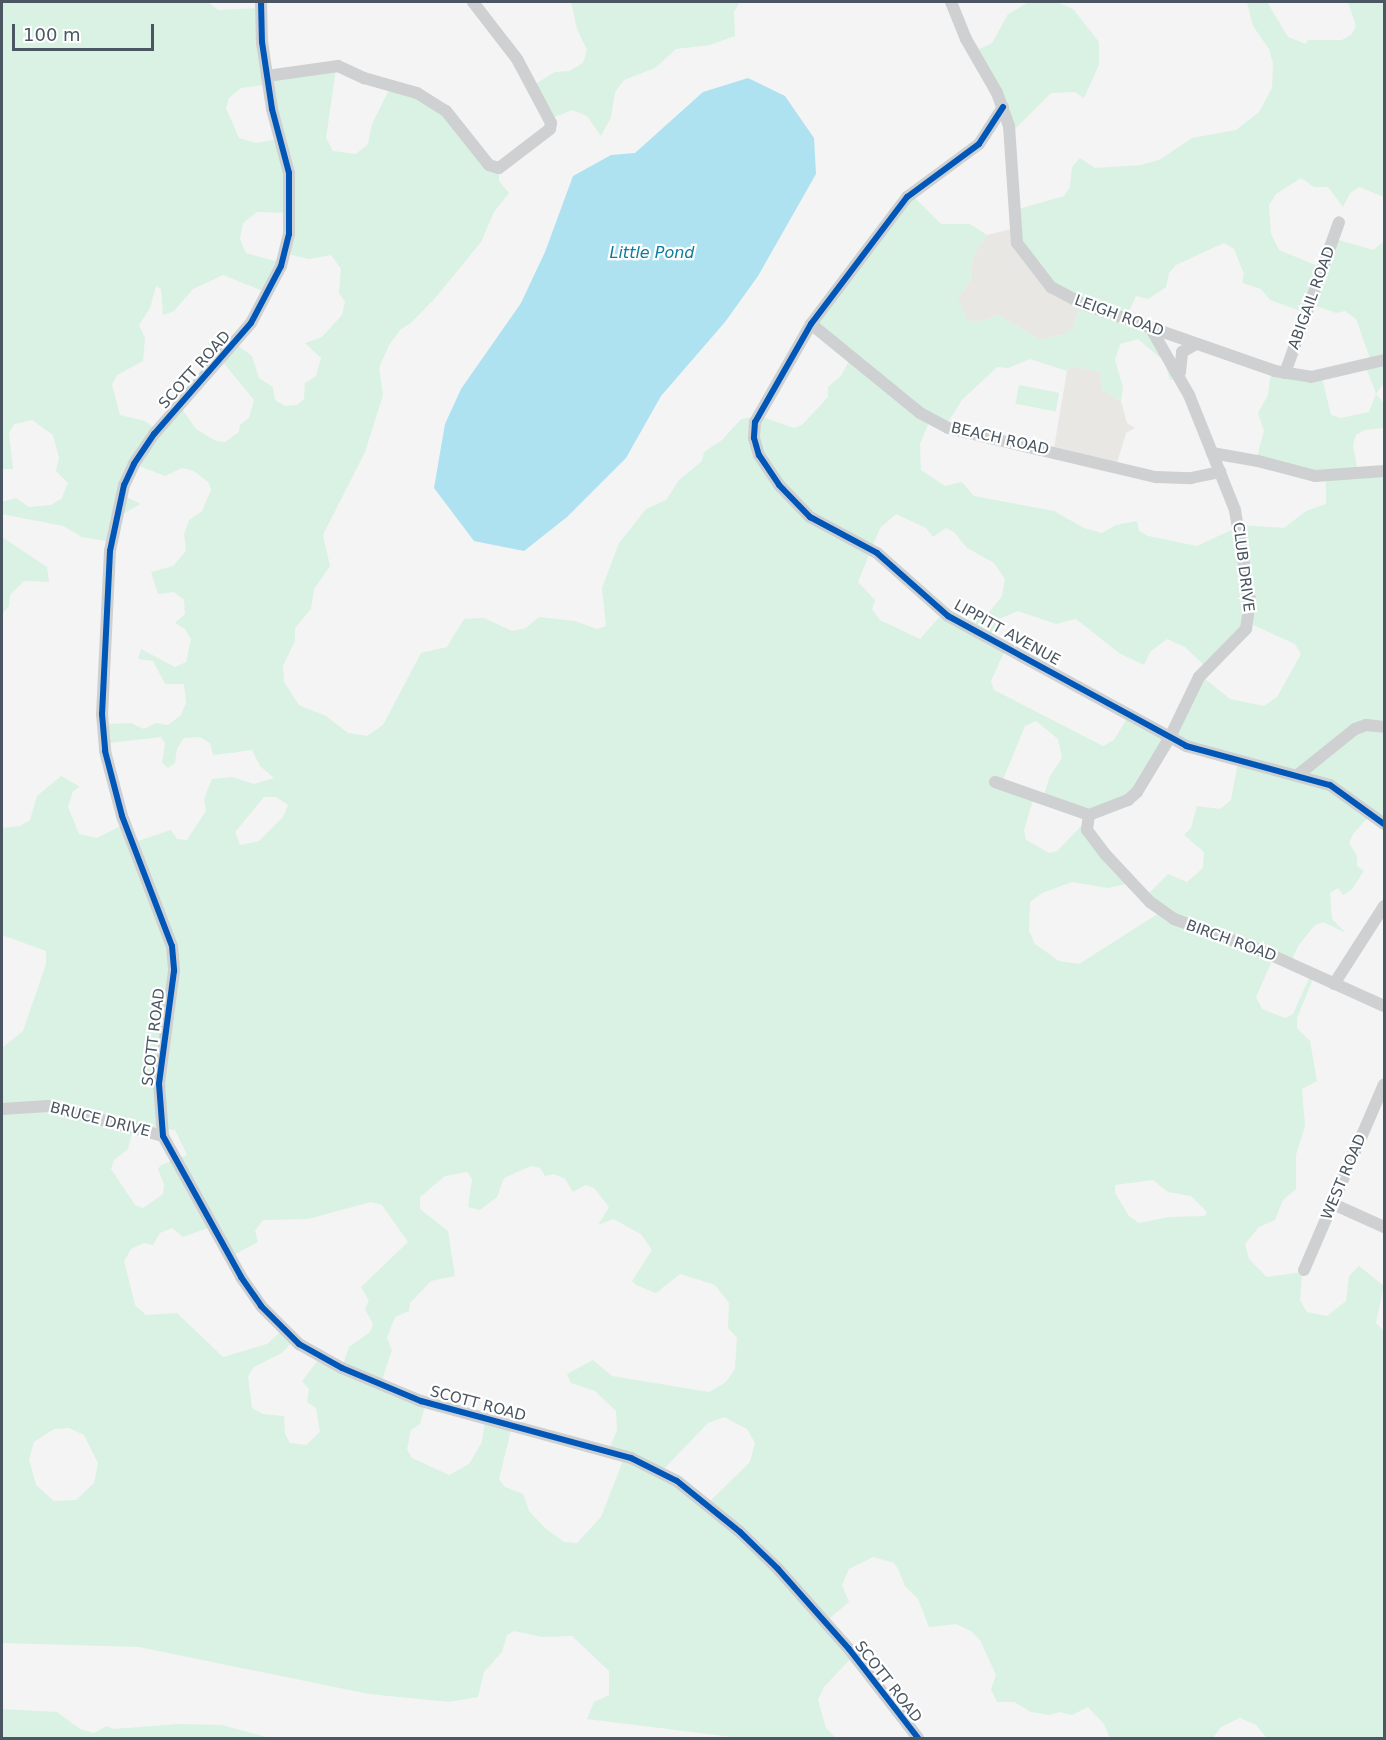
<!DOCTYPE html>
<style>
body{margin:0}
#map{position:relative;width:1386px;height:1740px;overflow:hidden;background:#f4f4f4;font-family:"DejaVu Sans",sans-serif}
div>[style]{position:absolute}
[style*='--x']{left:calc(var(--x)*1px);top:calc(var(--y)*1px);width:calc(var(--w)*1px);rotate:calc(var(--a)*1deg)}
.commercial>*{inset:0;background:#e8e7e3}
.green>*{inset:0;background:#d9f2e3;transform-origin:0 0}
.water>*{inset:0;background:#aee2f0}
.minor>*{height:12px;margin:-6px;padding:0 6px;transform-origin:6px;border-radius:6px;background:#ced0d2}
.cycleway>*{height:6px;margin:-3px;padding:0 3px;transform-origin:3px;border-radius:3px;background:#0057b8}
span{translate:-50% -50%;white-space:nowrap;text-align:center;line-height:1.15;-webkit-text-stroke:4.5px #fff;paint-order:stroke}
.street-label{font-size:15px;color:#4a5661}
.water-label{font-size:16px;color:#0c7c9b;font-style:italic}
.frame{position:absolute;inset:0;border:3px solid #4a5661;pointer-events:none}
.scale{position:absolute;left:12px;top:24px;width:142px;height:27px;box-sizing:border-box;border:3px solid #4a5661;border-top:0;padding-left:8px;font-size:18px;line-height:21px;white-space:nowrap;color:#4a5661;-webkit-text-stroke:4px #fff;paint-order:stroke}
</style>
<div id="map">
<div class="commercial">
<i style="clip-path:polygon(1015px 228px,1080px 307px,1072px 329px,1064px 334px,1040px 340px,998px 315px,980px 322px,967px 320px,960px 309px,958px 298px,971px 279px,973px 255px,987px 235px)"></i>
<i style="clip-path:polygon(1073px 366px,1100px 372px,1102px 390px,1121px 401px,1127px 423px,1135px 428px,1126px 433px,1116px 466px,1054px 448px,1067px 371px)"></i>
</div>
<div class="green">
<i style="clip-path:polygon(evenodd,2px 2px,208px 2px,218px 10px,263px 8px,269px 77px,336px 69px,326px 138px,333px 151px,356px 154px,368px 144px,372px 124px,389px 90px,408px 91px,443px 109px,499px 171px,499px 181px,509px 193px,494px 212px,481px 242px,436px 297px,410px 324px,401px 329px,389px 345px,379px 368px,383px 395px,365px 452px,323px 535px,330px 566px,314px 589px,311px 609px,295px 628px,295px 641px,283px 666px,284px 682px,299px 705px,326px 716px,348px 733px,367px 736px,383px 725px,421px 653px,447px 647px,464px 619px,484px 618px,512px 631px,526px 628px,539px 617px,575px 621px,597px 629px,606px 626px,602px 588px,619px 543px,646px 509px,666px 500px,679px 480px,702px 461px,704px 452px,722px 440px,741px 419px,760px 416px,794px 428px,802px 425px,828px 397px,828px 387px,841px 376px,849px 361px,815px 326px,829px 295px,914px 197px,941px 224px,970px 224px,987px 235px,973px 255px,971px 279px,958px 298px,967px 320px,980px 322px,998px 315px,1040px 340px,1064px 334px,1072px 329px,1080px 307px,1026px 258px,1015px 210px,1064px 196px,1070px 187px,1072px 167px,1080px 158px,1095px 168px,1141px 165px,1161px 159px,1192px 138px,1236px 130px,1259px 112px,1272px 88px,1273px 63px,1269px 49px,1253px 26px,1247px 2px,1267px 2px,1288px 37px,1306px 44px,1308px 40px,1342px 40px,1352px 34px,1356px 26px,1348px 2px,1384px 2px,1384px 197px,1359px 187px,1350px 193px,1343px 207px,1328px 187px,1314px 187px,1301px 178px,1276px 194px,1269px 205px,1271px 234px,1279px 250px,1325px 269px,1339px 240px,1373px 250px,1384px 241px,1384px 383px,1376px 394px,1384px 403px,1384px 428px,1365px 430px,1356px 435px,1353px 445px,1358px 473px,1384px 472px,1384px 825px,1370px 815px,1353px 834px,1349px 843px,1357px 856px,1357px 866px,1364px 871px,1352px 889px,1343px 895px,1338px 888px,1330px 893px,1332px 919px,1346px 933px,1323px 922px,1315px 925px,1298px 946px,1289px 967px,1272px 961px,1256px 997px,1262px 1009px,1285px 1018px,1293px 1014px,1309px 978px,1313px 979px,1297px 1018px,1297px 1028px,1310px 1041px,1317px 1081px,1302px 1089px,1305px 1126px,1296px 1155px,1296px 1189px,1283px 1200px,1275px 1220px,1259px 1227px,1245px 1244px,1249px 1259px,1267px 1277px,1302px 1272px,1300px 1300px,1307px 1312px,1327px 1316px,1346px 1301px,1349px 1276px,1359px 1266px,1384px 1286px,1376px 1323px,1384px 1331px,1384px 1738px,1267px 1738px,1256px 1725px,1240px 1718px,1221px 1727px,1213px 1738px,1110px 1738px,1104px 1724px,1088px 1707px,1072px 1715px,1059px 1712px,1050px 1715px,1031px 1712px,1014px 1702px,997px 1702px,991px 1689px,996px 1675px,980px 1640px,971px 1631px,956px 1624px,929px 1627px,918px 1599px,905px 1586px,898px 1569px,894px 1563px,873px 1557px,849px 1569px,842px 1585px,849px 1602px,825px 1622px,854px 1655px,824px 1687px,818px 1700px,826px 1728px,836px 1738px,740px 1738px,587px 1719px,594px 1702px,609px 1695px,609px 1671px,572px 1636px,542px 1637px,514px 1631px,507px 1635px,502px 1652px,484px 1672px,478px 1697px,449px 1702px,369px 1694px,139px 1647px,2px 1643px,2px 1048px,23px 1031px,46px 964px,46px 951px,2px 935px,2px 828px,20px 826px,30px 820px,37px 796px,61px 776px,80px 787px,73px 791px,68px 807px,79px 834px,97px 838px,126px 823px,138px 841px,171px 830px,177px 839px,187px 840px,206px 811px,204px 799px,212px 779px,232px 777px,254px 784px,274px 778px,260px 766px,252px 750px,213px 755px,210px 743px,200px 737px,184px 738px,177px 749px,175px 763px,168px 768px,162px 763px,165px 743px,161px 737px,109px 743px,108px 724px,131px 723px,144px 729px,156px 723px,168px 725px,181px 715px,186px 703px,184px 684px,165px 684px,153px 661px,138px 659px,141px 649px,175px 667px,186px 662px,191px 639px,185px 629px,175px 623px,185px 614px,184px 600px,174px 592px,158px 594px,151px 572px,173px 566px,186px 551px,184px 534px,189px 520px,202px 511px,211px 490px,209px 483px,194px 471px,182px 468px,165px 476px,137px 465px,124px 496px,141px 504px,117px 517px,106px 541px,82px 537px,63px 526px,2px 514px,2px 502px,16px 498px,29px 507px,51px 505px,62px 498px,68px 483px,56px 471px,59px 458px,53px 435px,32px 420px,14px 424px,9px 433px,13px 469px,2px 469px,2px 2px,270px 84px,279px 139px,256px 143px,239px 138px,226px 108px,229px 98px,241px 88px,270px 84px,2px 2px,257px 212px,289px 213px,287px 254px,309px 259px,331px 255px,341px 269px,339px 293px,345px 302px,342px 315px,322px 337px,305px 343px,321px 358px,316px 376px,305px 383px,304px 399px,297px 405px,285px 406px,275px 400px,273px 387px,259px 378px,252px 356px,223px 334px,207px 343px,254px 400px,249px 418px,240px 425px,239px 432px,225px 442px,216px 441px,196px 429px,180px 406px,158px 430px,145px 421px,120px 415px,112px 385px,117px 375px,143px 361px,145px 338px,139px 325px,150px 308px,156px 286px,161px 289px,163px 315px,174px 311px,193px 289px,223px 275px,270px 294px,282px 263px,246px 253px,240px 239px,243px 223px,257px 212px,2px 2px,1224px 243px,1234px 249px,1244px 274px,1242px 283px,1261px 289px,1270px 300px,1309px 314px,1314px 305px,1336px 313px,1345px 311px,1356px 319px,1372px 364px,1367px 370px,1376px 394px,1369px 412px,1341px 418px,1331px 415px,1322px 378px,1271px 372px,1268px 395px,1258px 413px,1264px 431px,1256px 460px,1326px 480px,1326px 504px,1306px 511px,1284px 528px,1242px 525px,1197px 546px,1148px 536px,1139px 531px,1137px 521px,1116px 525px,1102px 533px,1084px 528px,1054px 511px,974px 496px,962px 482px,945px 486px,921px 470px,920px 444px,930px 420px,946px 425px,962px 400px,997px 367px,1008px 368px,1030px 359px,1067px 371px,1073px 366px,1100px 372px,1102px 390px,1121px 401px,1123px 387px,1115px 360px,1120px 344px,1138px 339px,1164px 361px,1170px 380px,1177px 379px,1148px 329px,1126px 318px,1136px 296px,1148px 299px,1166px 287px,1169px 273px,1176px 265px,1224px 243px,2px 2px,896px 514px,926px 528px,933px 537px,946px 528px,954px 532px,967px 548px,994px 563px,1005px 579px,1002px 596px,987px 615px,959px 623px,943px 613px,920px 639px,880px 620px,872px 609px,875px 600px,858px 582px,880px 528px,896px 514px,2px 2px,1018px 611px,1056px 624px,1076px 619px,1119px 653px,1144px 665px,1150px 652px,1167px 639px,1185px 647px,1206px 667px,1253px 625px,1295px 644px,1301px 654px,1277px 697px,1264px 706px,1230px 699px,1200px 675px,1168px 736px,1129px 715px,1114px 740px,1103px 746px,994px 690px,991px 681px,1005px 650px,989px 639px,999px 619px,1018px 611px,2px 2px,1036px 721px,1058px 739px,1062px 758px,1050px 776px,1043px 798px,1100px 812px,1147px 785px,1170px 738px,1238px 762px,1231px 800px,1220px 809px,1197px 806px,1191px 828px,1184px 835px,1204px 852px,1203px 868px,1187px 882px,1168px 874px,1145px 897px,1159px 913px,1079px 964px,1059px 961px,1035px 944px,1029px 931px,1030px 902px,1042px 893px,1072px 882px,1108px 888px,1131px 883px,1087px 820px,1057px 851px,1049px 853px,1026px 840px,1024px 830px,1034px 797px,1002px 782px,1025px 726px,1036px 721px,2px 2px,264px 797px,276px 797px,288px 805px,283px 817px,259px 841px,240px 845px,235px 832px,264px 797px,2px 2px,134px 1126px,175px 1130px,187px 1155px,161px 1165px,158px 1169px,164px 1184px,163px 1194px,143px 1208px,135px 1205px,111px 1169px,114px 1160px,128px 1149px,134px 1126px,2px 2px,531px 1166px,540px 1168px,545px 1176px,554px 1174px,565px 1179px,573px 1192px,586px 1185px,594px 1188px,609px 1207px,598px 1225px,613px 1219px,641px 1234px,652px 1250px,632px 1281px,636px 1285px,656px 1293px,680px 1274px,715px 1285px,729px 1303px,728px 1328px,737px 1338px,735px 1369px,726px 1382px,709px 1392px,612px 1376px,593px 1360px,567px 1374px,571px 1383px,595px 1391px,616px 1411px,617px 1430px,608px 1452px,621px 1458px,622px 1463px,601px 1517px,577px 1543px,564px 1542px,545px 1528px,529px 1511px,523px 1494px,505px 1487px,499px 1479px,512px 1426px,485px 1419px,482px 1442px,469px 1464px,449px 1475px,412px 1458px,407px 1449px,411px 1430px,420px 1424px,426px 1402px,381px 1383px,392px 1350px,387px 1338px,395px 1317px,409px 1311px,410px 1303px,431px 1281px,455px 1276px,448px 1231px,420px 1209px,420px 1197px,445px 1176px,467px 1172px,472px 1179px,468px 1207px,480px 1210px,497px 1197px,504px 1178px,531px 1166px,2px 2px,1153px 1180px,1168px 1192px,1191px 1196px,1207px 1212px,1205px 1216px,1169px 1217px,1139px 1223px,1129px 1216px,1115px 1193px,1115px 1185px,1153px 1180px,2px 2px,371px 1202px,382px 1205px,408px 1242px,361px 1287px,369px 1301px,365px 1309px,373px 1324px,370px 1332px,349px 1347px,341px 1370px,318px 1360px,302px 1381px,309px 1389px,307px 1402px,316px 1408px,320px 1432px,306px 1445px,290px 1443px,285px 1434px,284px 1416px,263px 1414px,252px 1408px,248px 1376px,254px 1367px,282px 1353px,293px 1341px,280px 1327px,279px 1333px,267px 1344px,223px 1357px,177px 1313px,146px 1315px,135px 1305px,124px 1261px,131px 1249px,144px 1243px,153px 1245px,160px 1233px,172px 1228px,183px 1237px,216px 1225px,232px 1256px,258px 1242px,255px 1231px,263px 1220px,308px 1219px,371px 1202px,2px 2px,724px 1417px,747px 1429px,755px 1443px,750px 1462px,706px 1505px,661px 1472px,708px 1423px,724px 1417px,2px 2px,69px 1428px,84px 1435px,98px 1463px,94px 1483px,76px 1500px,54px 1501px,36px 1485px,29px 1459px,34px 1442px,54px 1429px,69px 1428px)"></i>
<i style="clip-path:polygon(571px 2px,740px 2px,734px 12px,735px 36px,710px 45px,676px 49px,655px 68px,624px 80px,615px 92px,611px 117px,601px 136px,587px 116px,572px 110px,550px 119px,534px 85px,555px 72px,569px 71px,583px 63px,587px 50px,577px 29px)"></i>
<i style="clip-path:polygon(1029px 2px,1059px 3px,1073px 9px,1099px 42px,1099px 65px,1084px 98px,1075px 92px,1051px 93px,1012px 132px,975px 51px,992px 43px,1008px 14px)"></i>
<i style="left:1019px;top:385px;width:41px;height:19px;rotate:11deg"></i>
<i style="clip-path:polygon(2px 537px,47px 567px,49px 582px,24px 581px,10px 595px,9px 606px,2px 614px)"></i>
<i style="clip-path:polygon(2px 1709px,57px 1712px,80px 1729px,94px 1733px,107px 1726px,113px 1729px,179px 1724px,222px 1725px,270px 1738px,2px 1738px)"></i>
</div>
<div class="water">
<i style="clip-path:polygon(748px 78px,785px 96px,814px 138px,816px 174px,758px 276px,725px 322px,661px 396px,626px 458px,567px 517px,524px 551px,474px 541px,434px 488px,445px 424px,461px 389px,521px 303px,545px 252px,573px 176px,611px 155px,635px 153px,703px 92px)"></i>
</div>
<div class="minor">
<i style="--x:261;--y:2;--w:40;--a:88.6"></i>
<i style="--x:262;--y:42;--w:68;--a:81.5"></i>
<i style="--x:272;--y:109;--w:66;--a:75.1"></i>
<i style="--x:289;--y:173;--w:61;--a:90"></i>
<i style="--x:289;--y:234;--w:33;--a:104"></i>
<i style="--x:281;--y:266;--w:64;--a:117.8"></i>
<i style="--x:251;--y:323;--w:147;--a:131.1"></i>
<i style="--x:154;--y:434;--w:36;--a:124"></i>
<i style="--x:134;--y:464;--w:23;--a:115"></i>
<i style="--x:124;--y:485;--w:67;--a:102"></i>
<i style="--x:110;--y:551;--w:163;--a:92.8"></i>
<i style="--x:102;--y:714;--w:37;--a:85"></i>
<i style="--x:105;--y:751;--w:67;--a:75.3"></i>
<i style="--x:122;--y:816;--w:139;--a:69"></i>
<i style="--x:172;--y:946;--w:25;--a:85"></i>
<i style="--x:174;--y:971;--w:114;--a:97.6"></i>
<i style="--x:159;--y:1084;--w:52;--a:85.6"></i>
<i style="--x:163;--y:1136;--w:161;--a:61"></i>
<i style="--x:241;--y:1277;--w:35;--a:55"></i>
<i style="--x:261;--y:1306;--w:54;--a:45"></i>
<i style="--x:299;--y:1344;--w:49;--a:29.2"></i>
<i style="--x:342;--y:1368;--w:86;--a:22.7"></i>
<i style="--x:421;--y:1401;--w:218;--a:15.2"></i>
<i style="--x:631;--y:1458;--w:51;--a:26.6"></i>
<i style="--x:677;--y:1481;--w:81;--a:39"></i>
<i style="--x:740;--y:1532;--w:53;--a:44.2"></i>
<i style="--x:778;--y:1569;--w:107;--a:48.4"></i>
<i style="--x:849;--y:1649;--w:113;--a:52.2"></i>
<i style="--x:951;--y:2;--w:40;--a:68"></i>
<i style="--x:966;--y:39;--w:62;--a:60.1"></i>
<i style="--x:997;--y:93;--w:35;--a:70"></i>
<i style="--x:1009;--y:126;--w:117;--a:86.1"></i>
<i style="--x:1017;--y:243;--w:56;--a:52.3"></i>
<i style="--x:1051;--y:287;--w:36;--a:28"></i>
<i style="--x:1083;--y:304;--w:203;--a:19.2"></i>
<i style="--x:1275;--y:371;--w:36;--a:9"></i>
<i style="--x:1311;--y:377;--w:75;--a:-13.1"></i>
<i style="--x:267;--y:76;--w:72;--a:-8"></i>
<i style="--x:338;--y:66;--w:29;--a:25"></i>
<i style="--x:364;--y:78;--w:55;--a:15.8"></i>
<i style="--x:417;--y:93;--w:34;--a:32"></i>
<i style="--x:446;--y:111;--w:69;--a:51.5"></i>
<i style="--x:489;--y:165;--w:10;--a:17"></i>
<i style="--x:499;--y:168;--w:64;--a:-37.4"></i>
<i style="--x:550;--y:129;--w:6;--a:-81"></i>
<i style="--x:551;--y:123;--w:72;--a:-118"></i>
<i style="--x:517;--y:59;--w:72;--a:-127.7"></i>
<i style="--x:1003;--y:107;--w:44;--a:123"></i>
<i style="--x:979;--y:144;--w:89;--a:143.6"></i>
<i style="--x:907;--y:197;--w:159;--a:127.1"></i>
<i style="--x:811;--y:324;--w:113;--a:119.7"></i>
<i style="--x:755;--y:422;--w:16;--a:94"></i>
<i style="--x:754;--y:438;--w:18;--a:74"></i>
<i style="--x:759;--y:455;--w:36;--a:56"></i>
<i style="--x:779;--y:485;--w:45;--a:45.9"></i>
<i style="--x:810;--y:517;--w:76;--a:28.2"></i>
<i style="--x:877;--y:553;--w:95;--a:41.6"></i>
<i style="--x:948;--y:616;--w:271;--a:28.6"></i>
<i style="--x:1186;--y:746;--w:149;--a:15.2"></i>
<i style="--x:1330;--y:785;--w:67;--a:35.8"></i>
<i style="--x:811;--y:324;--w:141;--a:39.2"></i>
<i style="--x:920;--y:413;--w:32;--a:28"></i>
<i style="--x:948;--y:428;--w:214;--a:13.3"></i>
<i style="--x:1156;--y:477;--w:35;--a:2"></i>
<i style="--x:1191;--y:478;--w:30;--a:-12"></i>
<i style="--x:1180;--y:372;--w:20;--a:-84"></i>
<i style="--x:1182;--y:352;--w:16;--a:-30"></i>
<i style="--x:1285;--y:373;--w:160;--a:-70.3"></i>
<i style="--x:1212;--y:453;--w:47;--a:9.9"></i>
<i style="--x:1258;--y:461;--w:59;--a:14.7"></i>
<i style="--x:1315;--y:476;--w:69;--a:-4.1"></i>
<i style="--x:1299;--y:774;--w:72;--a:-38.8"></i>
<i style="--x:1355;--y:729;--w:12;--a:-20"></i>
<i style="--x:1366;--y:725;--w:18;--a:6"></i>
<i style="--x:995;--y:782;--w:100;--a:19.3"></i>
<i style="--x:1089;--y:815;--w:42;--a:-21"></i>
<i style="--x:1128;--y:800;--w:12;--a:-42"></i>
<i style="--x:1137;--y:792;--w:64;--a:-59"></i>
<i style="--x:1170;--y:737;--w:67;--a:-64.2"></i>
<i style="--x:1199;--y:677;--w:67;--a:-45.6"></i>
<i style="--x:1246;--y:629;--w:29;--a:-82"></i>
<i style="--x:1250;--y:600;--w:91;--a:-99.5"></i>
<i style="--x:1235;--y:510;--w:124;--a:-111.8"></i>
<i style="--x:1189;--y:395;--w:78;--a:-119.8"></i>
<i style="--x:1089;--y:815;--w:15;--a:98"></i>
<i style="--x:1087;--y:830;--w:31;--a:53"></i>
<i style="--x:1106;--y:855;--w:64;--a:46.9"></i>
<i style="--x:1150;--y:902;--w:29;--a:35"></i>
<i style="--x:1174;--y:919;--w:91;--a:19.8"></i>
<i style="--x:1260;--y:950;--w:136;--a:24.3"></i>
<i style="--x:1334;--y:984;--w:93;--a:-57.3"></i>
<i style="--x:2;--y:1109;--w:46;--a:-3.7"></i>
<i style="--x:48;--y:1106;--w:119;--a:14.6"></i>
<i style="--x:1333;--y:1204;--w:56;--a:24.3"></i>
<i style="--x:1304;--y:1270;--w:202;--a:-66.7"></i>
</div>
<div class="cycleway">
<i style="--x:261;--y:2;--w:40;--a:88.6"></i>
<i style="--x:262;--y:42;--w:68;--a:81.5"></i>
<i style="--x:272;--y:109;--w:66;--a:75.1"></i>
<i style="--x:289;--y:173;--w:61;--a:90"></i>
<i style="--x:289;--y:234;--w:33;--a:104"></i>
<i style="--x:281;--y:266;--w:64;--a:117.8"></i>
<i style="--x:251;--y:323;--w:147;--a:131.1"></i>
<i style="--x:154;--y:434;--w:36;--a:124"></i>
<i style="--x:134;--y:464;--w:23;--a:115"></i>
<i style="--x:124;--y:485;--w:67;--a:102"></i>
<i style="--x:110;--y:551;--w:163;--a:92.8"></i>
<i style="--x:102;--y:714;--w:37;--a:85"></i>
<i style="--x:105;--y:751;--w:67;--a:75.3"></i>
<i style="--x:122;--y:816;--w:139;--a:69"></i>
<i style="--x:172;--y:946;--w:25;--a:85"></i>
<i style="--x:174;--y:971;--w:114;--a:97.6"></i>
<i style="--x:159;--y:1084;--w:52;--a:85.6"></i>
<i style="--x:163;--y:1136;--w:161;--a:61"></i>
<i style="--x:241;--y:1277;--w:35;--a:55"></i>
<i style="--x:261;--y:1306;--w:54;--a:45"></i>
<i style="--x:299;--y:1344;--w:49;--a:29.2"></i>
<i style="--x:342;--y:1368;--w:86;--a:22.7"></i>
<i style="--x:421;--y:1401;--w:218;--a:15.2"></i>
<i style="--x:631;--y:1458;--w:51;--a:26.6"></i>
<i style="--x:677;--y:1481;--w:81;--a:39"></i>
<i style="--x:740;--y:1532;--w:53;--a:44.2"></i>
<i style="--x:778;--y:1569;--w:107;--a:48.4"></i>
<i style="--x:849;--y:1649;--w:113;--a:52.2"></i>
<i style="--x:1003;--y:107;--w:44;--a:123"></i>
<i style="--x:979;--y:144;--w:89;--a:143.6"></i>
<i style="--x:907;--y:197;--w:159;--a:127.1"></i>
<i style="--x:811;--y:324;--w:113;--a:119.7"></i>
<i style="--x:755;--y:422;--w:16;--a:94"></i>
<i style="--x:754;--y:438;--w:18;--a:74"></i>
<i style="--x:759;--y:455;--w:36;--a:56"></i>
<i style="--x:779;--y:485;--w:45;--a:45.9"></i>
<i style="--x:810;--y:517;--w:76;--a:28.2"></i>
<i style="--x:877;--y:553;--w:95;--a:41.6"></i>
<i style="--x:948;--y:616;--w:271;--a:28.6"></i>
<i style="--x:1186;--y:746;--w:149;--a:15.2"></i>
<i style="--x:1330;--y:785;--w:67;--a:35.8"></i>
</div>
<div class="street-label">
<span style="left:1312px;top:298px;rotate:-70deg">ABIGAIL ROAD</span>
<span style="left:1119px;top:316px;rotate:20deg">LEIGH ROAD</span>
<span style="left:195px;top:370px;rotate:-48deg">SCOTT ROAD</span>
<span style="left:1000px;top:439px;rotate:13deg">BEACH ROAD</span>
<span style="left:1243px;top:567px;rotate:83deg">CLUB DRIVE</span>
<span style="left:1007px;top:633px;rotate:29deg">LIPPITT AVENUE</span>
<span style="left:1231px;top:941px;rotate:20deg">BIRCH ROAD</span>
<span style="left:154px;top:1037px;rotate:-83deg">SCOTT ROAD</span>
<span style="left:100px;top:1120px;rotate:14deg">BRUCE DRIVE</span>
<span style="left:1344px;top:1177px;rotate:-67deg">WEST ROAD</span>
<span style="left:478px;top:1404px;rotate:15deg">SCOTT ROAD</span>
<span style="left:888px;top:1682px;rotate:52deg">SCOTT ROAD</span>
</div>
<div class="water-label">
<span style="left:652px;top:253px">Little Pond</span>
</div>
<div class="frame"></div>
<div class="scale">100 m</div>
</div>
